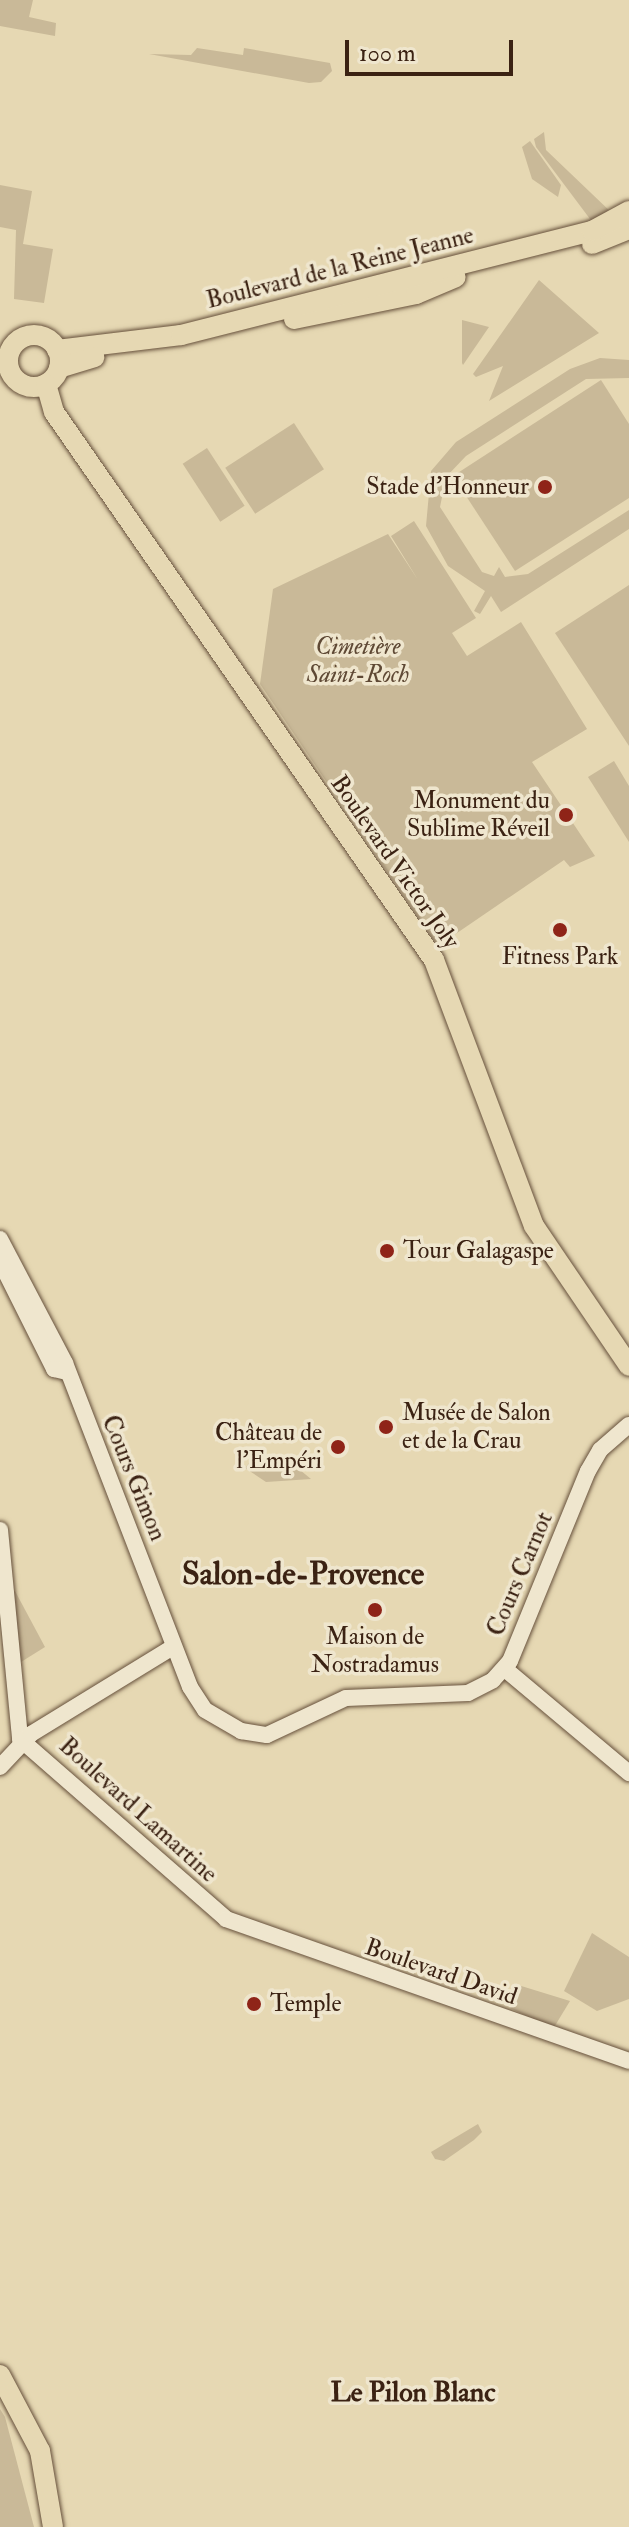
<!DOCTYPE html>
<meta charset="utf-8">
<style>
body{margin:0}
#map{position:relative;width:629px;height:2527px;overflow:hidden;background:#e6d8b3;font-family:"IM FELL Double Pica",serif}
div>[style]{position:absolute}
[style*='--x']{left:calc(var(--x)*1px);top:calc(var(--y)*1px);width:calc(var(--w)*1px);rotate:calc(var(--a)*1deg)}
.green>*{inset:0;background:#c9b998;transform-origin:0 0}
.roads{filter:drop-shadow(0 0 2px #66503b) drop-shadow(0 0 2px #66503b)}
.minor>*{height:16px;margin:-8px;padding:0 8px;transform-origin:8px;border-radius:8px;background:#efe6ce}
.major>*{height:20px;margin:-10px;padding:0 10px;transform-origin:10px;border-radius:10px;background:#e6d8b3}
.major>.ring{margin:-10px;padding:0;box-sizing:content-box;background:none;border:20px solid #e6d8b3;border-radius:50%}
.dots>*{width:22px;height:22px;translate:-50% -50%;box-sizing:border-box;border:4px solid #efe6ce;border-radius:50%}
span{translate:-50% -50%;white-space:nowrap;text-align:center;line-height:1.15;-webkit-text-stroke:7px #efe6ce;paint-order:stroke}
.street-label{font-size:24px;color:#3b2213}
.poi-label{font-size:24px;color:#3b2213}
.right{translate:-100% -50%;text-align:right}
.left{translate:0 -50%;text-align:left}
.park-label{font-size:24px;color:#5e4834;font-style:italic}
.quarter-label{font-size:28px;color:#3b2213;font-weight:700}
.district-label{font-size:32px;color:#3b2213;font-weight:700}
.scale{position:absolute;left:345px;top:40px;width:168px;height:36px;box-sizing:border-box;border:4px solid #3b2213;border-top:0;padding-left:10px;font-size:24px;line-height:28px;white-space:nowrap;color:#3b2213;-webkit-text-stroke:6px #efe6ce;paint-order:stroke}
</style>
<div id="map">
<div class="green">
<i style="clip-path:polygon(0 0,33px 0,29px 17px,56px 23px,55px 36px,0 26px)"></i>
<i style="clip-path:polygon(197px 48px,243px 55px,244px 48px,330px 63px,332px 71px,321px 82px,309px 83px,149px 54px,191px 55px)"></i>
<i style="clip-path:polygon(544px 132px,546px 150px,613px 214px,593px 223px,536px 147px,534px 139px)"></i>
<i style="clip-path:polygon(530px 141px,561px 185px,558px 197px,532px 179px,522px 147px)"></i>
<i style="clip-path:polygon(0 185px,32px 191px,23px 244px,53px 249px,44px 303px,14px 299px,16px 230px,0 227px)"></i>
<i style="clip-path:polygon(539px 280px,599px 333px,489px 401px,503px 366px,476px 377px,473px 374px)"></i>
<i style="clip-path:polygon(462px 320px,489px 327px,463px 365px,462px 363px)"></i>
<i style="clip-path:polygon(600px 358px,629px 360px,629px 378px,586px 379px,466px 456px,446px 477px,440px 507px,482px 572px,494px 576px,499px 567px,505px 577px,528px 574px,629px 510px,629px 529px,501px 612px,491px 596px,480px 614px,474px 611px,485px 591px,448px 566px,426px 526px,431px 471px,456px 442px,570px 369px)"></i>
<i style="clip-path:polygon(601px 380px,629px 424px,629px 498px,515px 571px,453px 476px)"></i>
<i style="left:294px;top:423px;width:55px;height:82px;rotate:57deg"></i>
<i style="left:207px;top:448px;width:69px;height:29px;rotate:57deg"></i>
<i style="clip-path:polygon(414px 521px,476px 618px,452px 633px,467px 656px,521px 622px,587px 729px,532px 762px,595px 856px,570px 867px,564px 860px,438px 946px,260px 684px,273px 589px,388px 534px,418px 580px,391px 536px)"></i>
<i style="clip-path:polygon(629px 585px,629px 746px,555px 633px)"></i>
<i style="clip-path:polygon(614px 761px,629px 786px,629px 842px,588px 777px)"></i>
<i style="clip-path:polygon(251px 1461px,300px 1470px,311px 1479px,266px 1482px,245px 1468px)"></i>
<i style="clip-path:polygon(15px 1591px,45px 1647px,21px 1662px,5px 1594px)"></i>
<i style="clip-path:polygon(592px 1933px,629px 1957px,629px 1999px,597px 2011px,564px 1991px)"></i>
<i style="clip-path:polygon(518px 1985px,570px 2001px,553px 2029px,510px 2008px)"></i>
<i style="clip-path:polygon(478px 2124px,482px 2132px,474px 2140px,444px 2161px,435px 2159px,431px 2152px)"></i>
<i style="clip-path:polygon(0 2409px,5px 2417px,34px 2527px,0 2527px)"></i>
</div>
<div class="roads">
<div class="minor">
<i style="--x:0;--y:1239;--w:140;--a:62.3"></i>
<i style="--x:65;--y:1363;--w:347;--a:68.9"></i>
<i style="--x:190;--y:1687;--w:27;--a:57"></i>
<i style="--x:205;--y:1710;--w:42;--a:30.3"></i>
<i style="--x:241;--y:1731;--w:26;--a:9"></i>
<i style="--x:267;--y:1735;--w:87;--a:-25.1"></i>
<i style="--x:346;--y:1698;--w:122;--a:-2.3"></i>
<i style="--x:468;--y:1693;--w:28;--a:-27"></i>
<i style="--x:493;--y:1680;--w:25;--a:-48"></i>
<i style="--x:510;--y:1661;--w:205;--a:-67.7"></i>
<i style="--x:588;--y:1471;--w:24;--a:-60"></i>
<i style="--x:600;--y:1450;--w:38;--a:-41"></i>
<i style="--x:0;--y:1261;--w:121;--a:63.4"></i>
<i style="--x:54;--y:1369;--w:13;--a:13"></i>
<i style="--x:0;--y:1530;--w:210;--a:84.5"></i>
<i style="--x:20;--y:1739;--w:274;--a:41.1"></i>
<i style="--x:226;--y:1919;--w:427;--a:19.4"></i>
<i style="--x:505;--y:1669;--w:162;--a:40"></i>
<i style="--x:0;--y:1767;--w:45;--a:-46.8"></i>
<i style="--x:31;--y:1734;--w:167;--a:-31.5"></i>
</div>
<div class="major">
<i style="--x:592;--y:244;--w:40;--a:-22"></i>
<i style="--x:294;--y:319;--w:125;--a:-11.6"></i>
<i style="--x:416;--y:294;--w:43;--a:-23"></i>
<i class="ring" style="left:8px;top:335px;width:32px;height:32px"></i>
<i style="--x:57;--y:350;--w:125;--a:-6.9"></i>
<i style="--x:181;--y:335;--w:424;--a:-14.2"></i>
<i style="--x:592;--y:231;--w:42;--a:-28.4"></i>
<i style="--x:59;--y:368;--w:37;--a:-17"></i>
<i style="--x:46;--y:384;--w:29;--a:74"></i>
<i style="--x:54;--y:412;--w:667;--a:55.26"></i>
<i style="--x:434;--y:960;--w:284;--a:69.4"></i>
<i style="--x:534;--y:1226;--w:169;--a:55.8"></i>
<i style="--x:0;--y:2375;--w:86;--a:62.2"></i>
<i style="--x:40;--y:2451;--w:77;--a:80.3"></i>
</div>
</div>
<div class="dots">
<i style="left:545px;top:487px;background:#8f2418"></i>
<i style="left:566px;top:815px;background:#8f2418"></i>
<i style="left:560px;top:930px;background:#8f2418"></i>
<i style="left:387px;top:1251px;background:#8f2418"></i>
<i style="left:386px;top:1427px;background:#8f2418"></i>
<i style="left:338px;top:1447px;background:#8f2418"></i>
<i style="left:375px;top:1610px;background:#8f2418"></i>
<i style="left:254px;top:2004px;background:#8f2418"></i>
</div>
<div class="street-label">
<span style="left:340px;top:268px;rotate:-14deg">Boulevard de la Reine Jeanne</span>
<span style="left:395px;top:862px;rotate:55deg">Boulevard Victor Joly</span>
<span style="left:134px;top:1478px;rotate:68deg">Cours Gimon</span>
<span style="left:520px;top:1574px;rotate:-67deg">Cours Carnot</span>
<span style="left:138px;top:1810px;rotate:42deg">Boulevard Lamartine</span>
<span style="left:441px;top:1972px;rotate:19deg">Boulevard David</span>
</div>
<div class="poi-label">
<span class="right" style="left:529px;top:487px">Stade d'Honneur</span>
<span class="right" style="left:550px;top:815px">Monument du<br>Sublime Réveil</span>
<span style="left:560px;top:957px">Fitness Park</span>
<span class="left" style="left:403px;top:1251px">Tour Galagaspe</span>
<span class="left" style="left:402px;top:1427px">Musée de Salon<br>et de la Crau</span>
<span class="right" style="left:322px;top:1447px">Château de<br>l'Empéri</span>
<span style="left:375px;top:1651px">Maison de<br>Nostradamus</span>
<span class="left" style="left:270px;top:2004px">Temple</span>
</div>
<div class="park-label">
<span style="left:358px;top:661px">Cimetière<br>Saint-Roch</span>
</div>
<div class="quarter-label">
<span style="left:413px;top:2393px">Le Pilon Blanc</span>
</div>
<div class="district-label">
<span style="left:303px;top:1574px">Salon-de-Provence</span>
</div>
<div class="scale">100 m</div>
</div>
